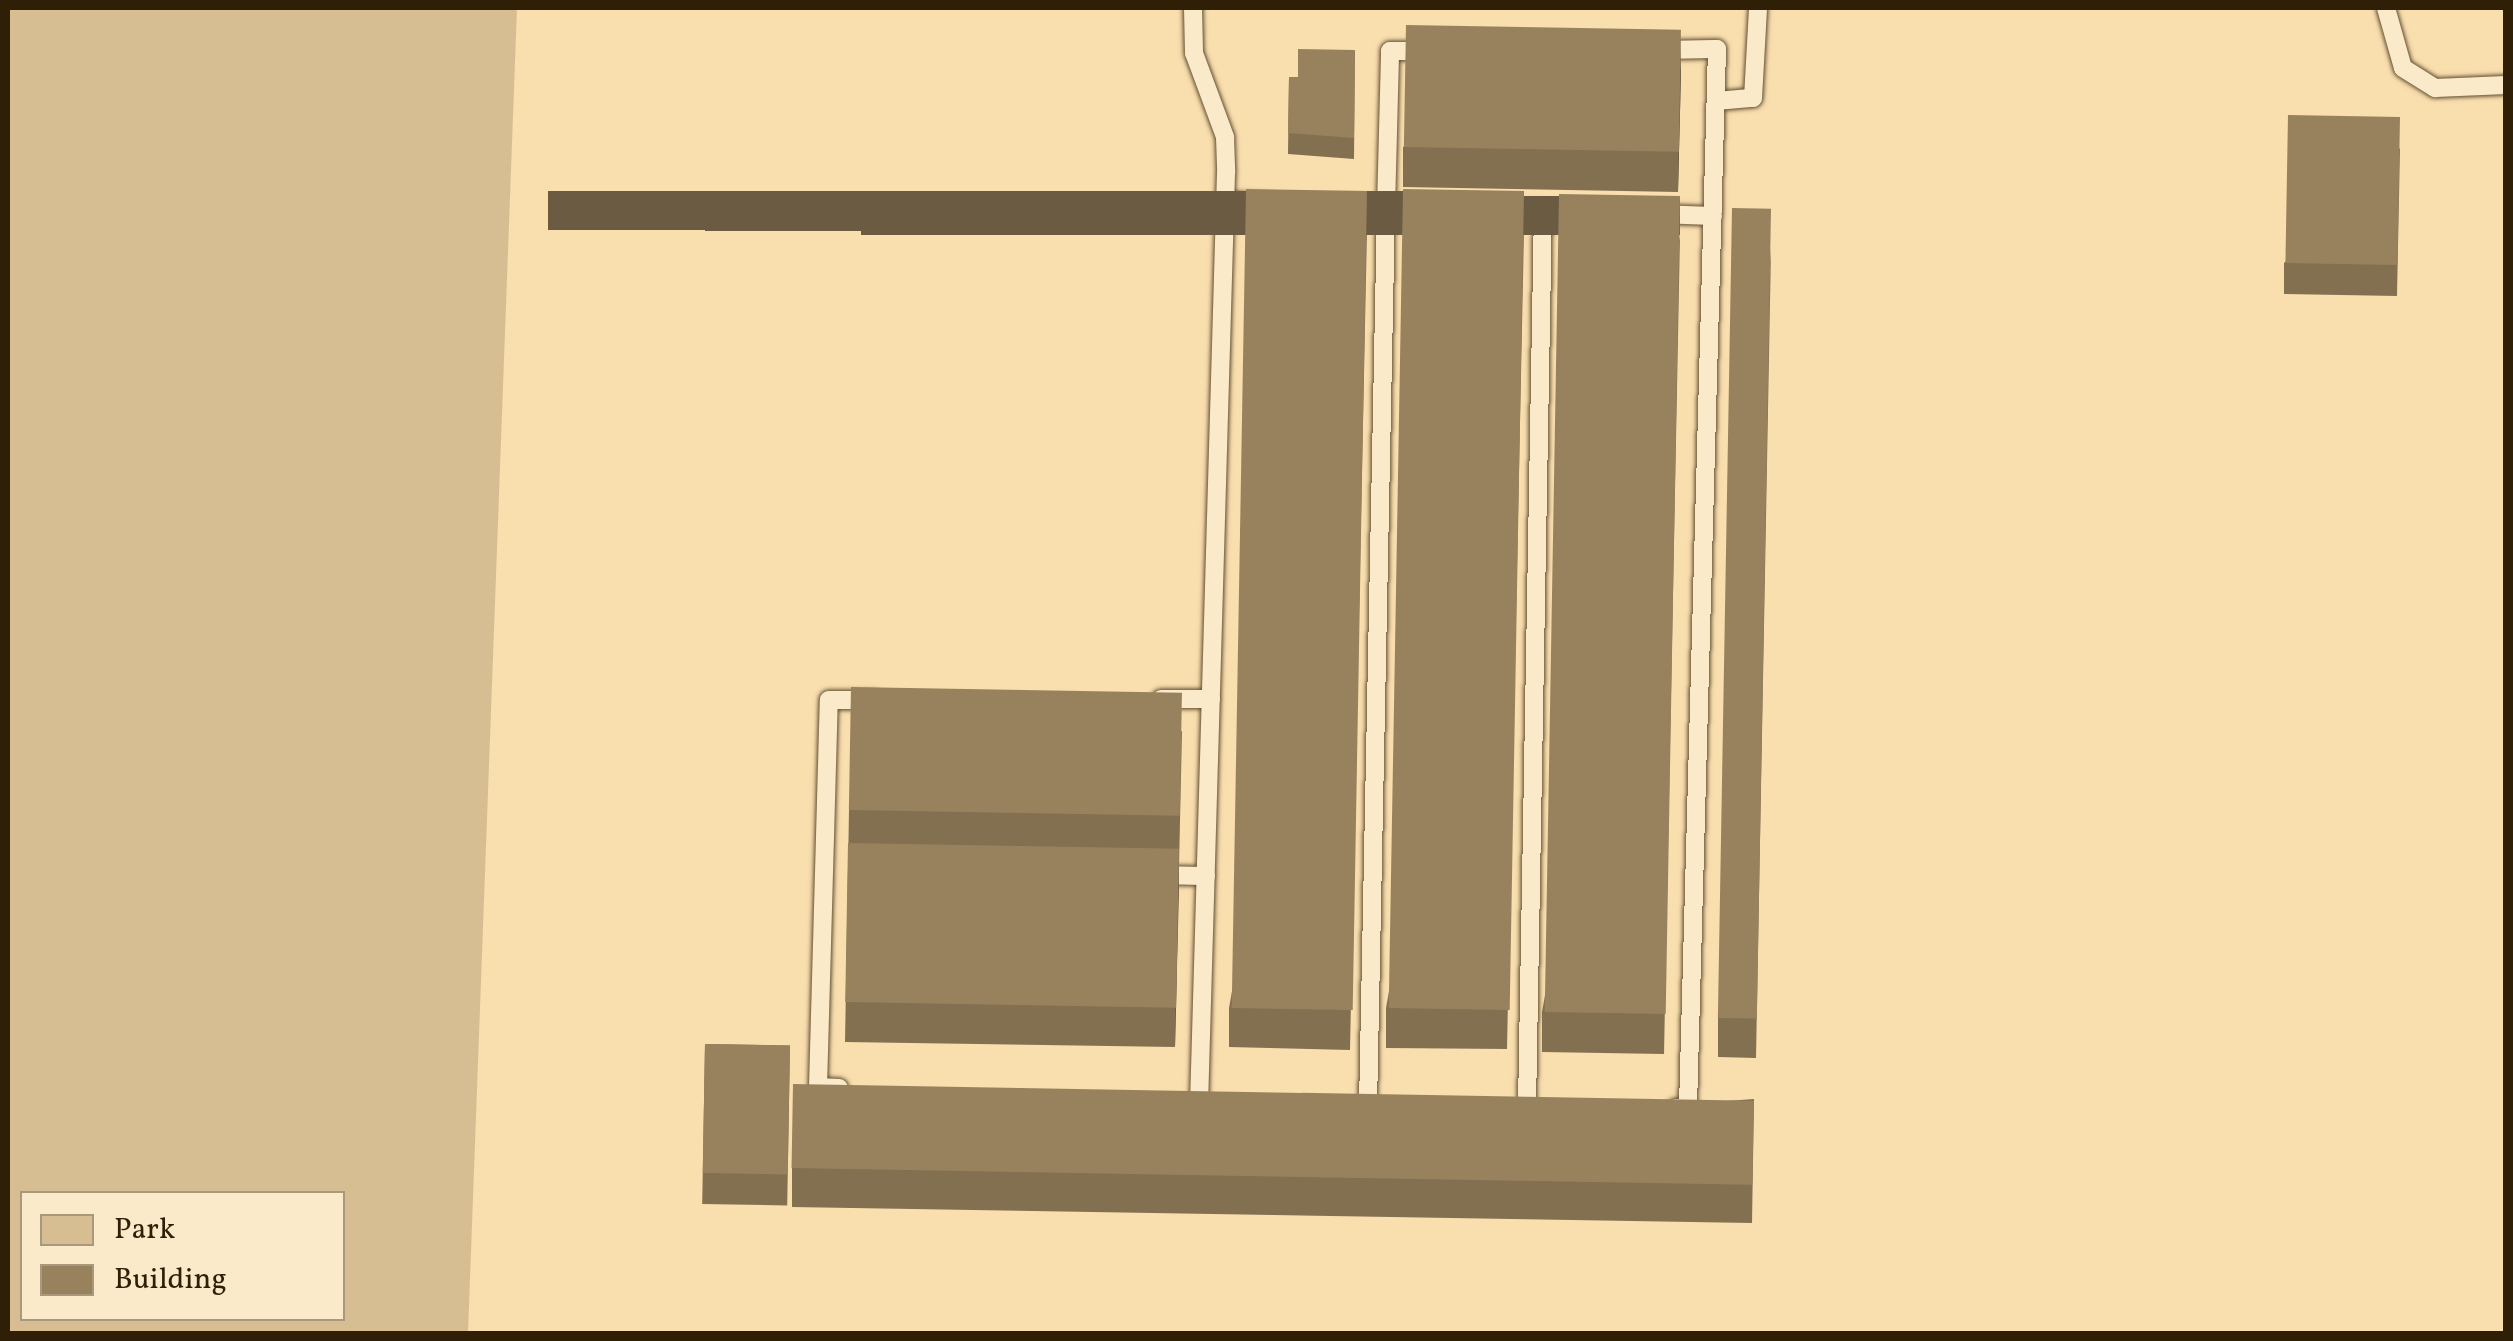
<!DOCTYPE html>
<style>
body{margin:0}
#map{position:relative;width:2513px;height:1341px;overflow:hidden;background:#f9deae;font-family:Vollkorn,serif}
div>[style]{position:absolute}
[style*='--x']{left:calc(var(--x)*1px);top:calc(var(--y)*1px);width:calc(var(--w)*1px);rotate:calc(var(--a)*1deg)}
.green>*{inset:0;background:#d7be92}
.roads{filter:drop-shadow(0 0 2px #624f31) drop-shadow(0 0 2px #624f31)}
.service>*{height:18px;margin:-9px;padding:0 9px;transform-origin:9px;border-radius:9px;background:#fbeaca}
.wall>*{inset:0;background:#837051;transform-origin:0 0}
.shaded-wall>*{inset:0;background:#6a5b42;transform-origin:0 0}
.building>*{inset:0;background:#98825e;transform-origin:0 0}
span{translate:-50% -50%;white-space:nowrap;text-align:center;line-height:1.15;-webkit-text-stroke:9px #fbeaca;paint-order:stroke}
.frame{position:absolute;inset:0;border:10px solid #2f1f07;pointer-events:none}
.legend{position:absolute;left:20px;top:1191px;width:325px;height:130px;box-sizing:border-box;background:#fbeaca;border:2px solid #a9997c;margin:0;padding:12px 18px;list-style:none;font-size:30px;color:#2f1f07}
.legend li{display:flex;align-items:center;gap:20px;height:50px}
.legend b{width:50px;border:2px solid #a9997c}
</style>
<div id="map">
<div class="green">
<i style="clip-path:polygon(evenodd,8px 8px,517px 8px,468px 1333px,8px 1333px,8px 8px,22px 1194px,342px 1194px,342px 1318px,22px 1318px,22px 1194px)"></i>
</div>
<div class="roads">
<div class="service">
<i style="--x:1193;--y:8;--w:45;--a:88.7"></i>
<i style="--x:1194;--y:53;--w:90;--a:69.7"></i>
<i style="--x:1225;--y:137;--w:36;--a:88"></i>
<i style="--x:1226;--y:173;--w:932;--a:91.66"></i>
<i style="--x:1199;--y:1105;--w:6;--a:0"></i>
<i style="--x:2386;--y:8;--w:62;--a:74.2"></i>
<i style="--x:2403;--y:68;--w:38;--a:32"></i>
<i style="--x:2435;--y:88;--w:71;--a:-2.4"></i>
<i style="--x:1659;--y:50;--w:58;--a:-1"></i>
<i style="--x:1717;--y:49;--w:1059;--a:91.57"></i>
<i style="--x:1688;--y:1108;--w:12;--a:180"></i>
<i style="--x:1716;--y:101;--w:37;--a:-5"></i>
<i style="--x:1753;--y:98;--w:90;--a:-86.8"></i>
<i style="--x:1225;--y:201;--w:41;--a:2.8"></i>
<i style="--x:1347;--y:206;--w:39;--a:3"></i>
<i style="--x:1386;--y:208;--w:157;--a:-88.5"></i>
<i style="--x:1390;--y:51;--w:38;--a:0"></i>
<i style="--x:1504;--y:210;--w:78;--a:1.5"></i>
<i style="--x:1658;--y:214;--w:55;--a:2.1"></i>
<i style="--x:1161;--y:699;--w:50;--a:0"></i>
<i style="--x:1155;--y:875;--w:51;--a:1.1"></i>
<i style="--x:839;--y:1088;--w:21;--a:-177"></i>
<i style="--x:818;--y:1087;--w:387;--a:-88.4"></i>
<i style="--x:829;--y:700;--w:46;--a:0"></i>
<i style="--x:1368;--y:1106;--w:898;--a:-88.85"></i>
<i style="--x:1386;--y:208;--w:12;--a:0"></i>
<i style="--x:1527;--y:1107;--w:896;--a:-88.98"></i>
</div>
</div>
<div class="wall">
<i style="clip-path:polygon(1355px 50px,1354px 159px,1288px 154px,1289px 77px,1298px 77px)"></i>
<i style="clip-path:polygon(1681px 71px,1678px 192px,1403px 187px,1403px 147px)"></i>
<i style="clip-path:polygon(2400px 148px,2397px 296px,2284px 294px,2284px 263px)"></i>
<i style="clip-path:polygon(1367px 230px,1350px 1050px,1229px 1047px,1229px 1008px)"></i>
<i style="clip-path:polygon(1524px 231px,1507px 1049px,1386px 1048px,1386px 1008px)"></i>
<i style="clip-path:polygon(1680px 235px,1664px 1054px,1542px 1052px,1542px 1012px)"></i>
<i style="clip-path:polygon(1771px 248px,1756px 1058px,1718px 1057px,1718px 1018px)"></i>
<i style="clip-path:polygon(1182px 731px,1175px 1047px,845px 1042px,849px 810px)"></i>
<i style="left:705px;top:1044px;width:85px;height:160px;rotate:1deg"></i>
<i style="clip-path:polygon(1754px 1099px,1752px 1223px,792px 1207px,792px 1168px)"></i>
</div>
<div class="shaded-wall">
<i style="clip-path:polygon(1681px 31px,1681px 71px,1678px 192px,1678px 153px)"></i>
<i style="left:1367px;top:191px;width:39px;height:819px;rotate:90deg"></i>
<i style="left:1524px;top:191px;width:40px;height:819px;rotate:90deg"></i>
<i style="left:1680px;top:196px;width:39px;height:819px;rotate:90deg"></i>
<i style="clip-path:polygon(1179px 848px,1179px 888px,1175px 1047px,1175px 1007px)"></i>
</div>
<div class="building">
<i style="left:1406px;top:25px;width:275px;height:122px;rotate:1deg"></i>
<i style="clip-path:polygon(1298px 49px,1355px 50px,1354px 138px,1288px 133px,1289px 77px,1298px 77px)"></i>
<i style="left:2288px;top:115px;width:112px;height:148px;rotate:1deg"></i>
<i style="left:1246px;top:189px;width:121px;height:819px;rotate:1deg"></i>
<i style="left:1403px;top:189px;width:121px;height:819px;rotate:1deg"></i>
<i style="left:1559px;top:194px;width:121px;height:818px;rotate:1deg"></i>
<i style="left:1732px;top:208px;width:39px;height:810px;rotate:1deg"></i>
<i style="left:851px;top:687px;width:331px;height:123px;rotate:1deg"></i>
<i style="left:848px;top:843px;width:331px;height:159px;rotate:1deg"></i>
<i style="left:705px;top:1044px;width:85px;height:129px;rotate:1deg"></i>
<i style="left:793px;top:1084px;width:961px;height:84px;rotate:1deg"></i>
</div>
<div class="frame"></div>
<ul class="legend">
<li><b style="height:28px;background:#d7be92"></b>Park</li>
<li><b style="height:28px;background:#98825e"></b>Building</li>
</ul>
</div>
